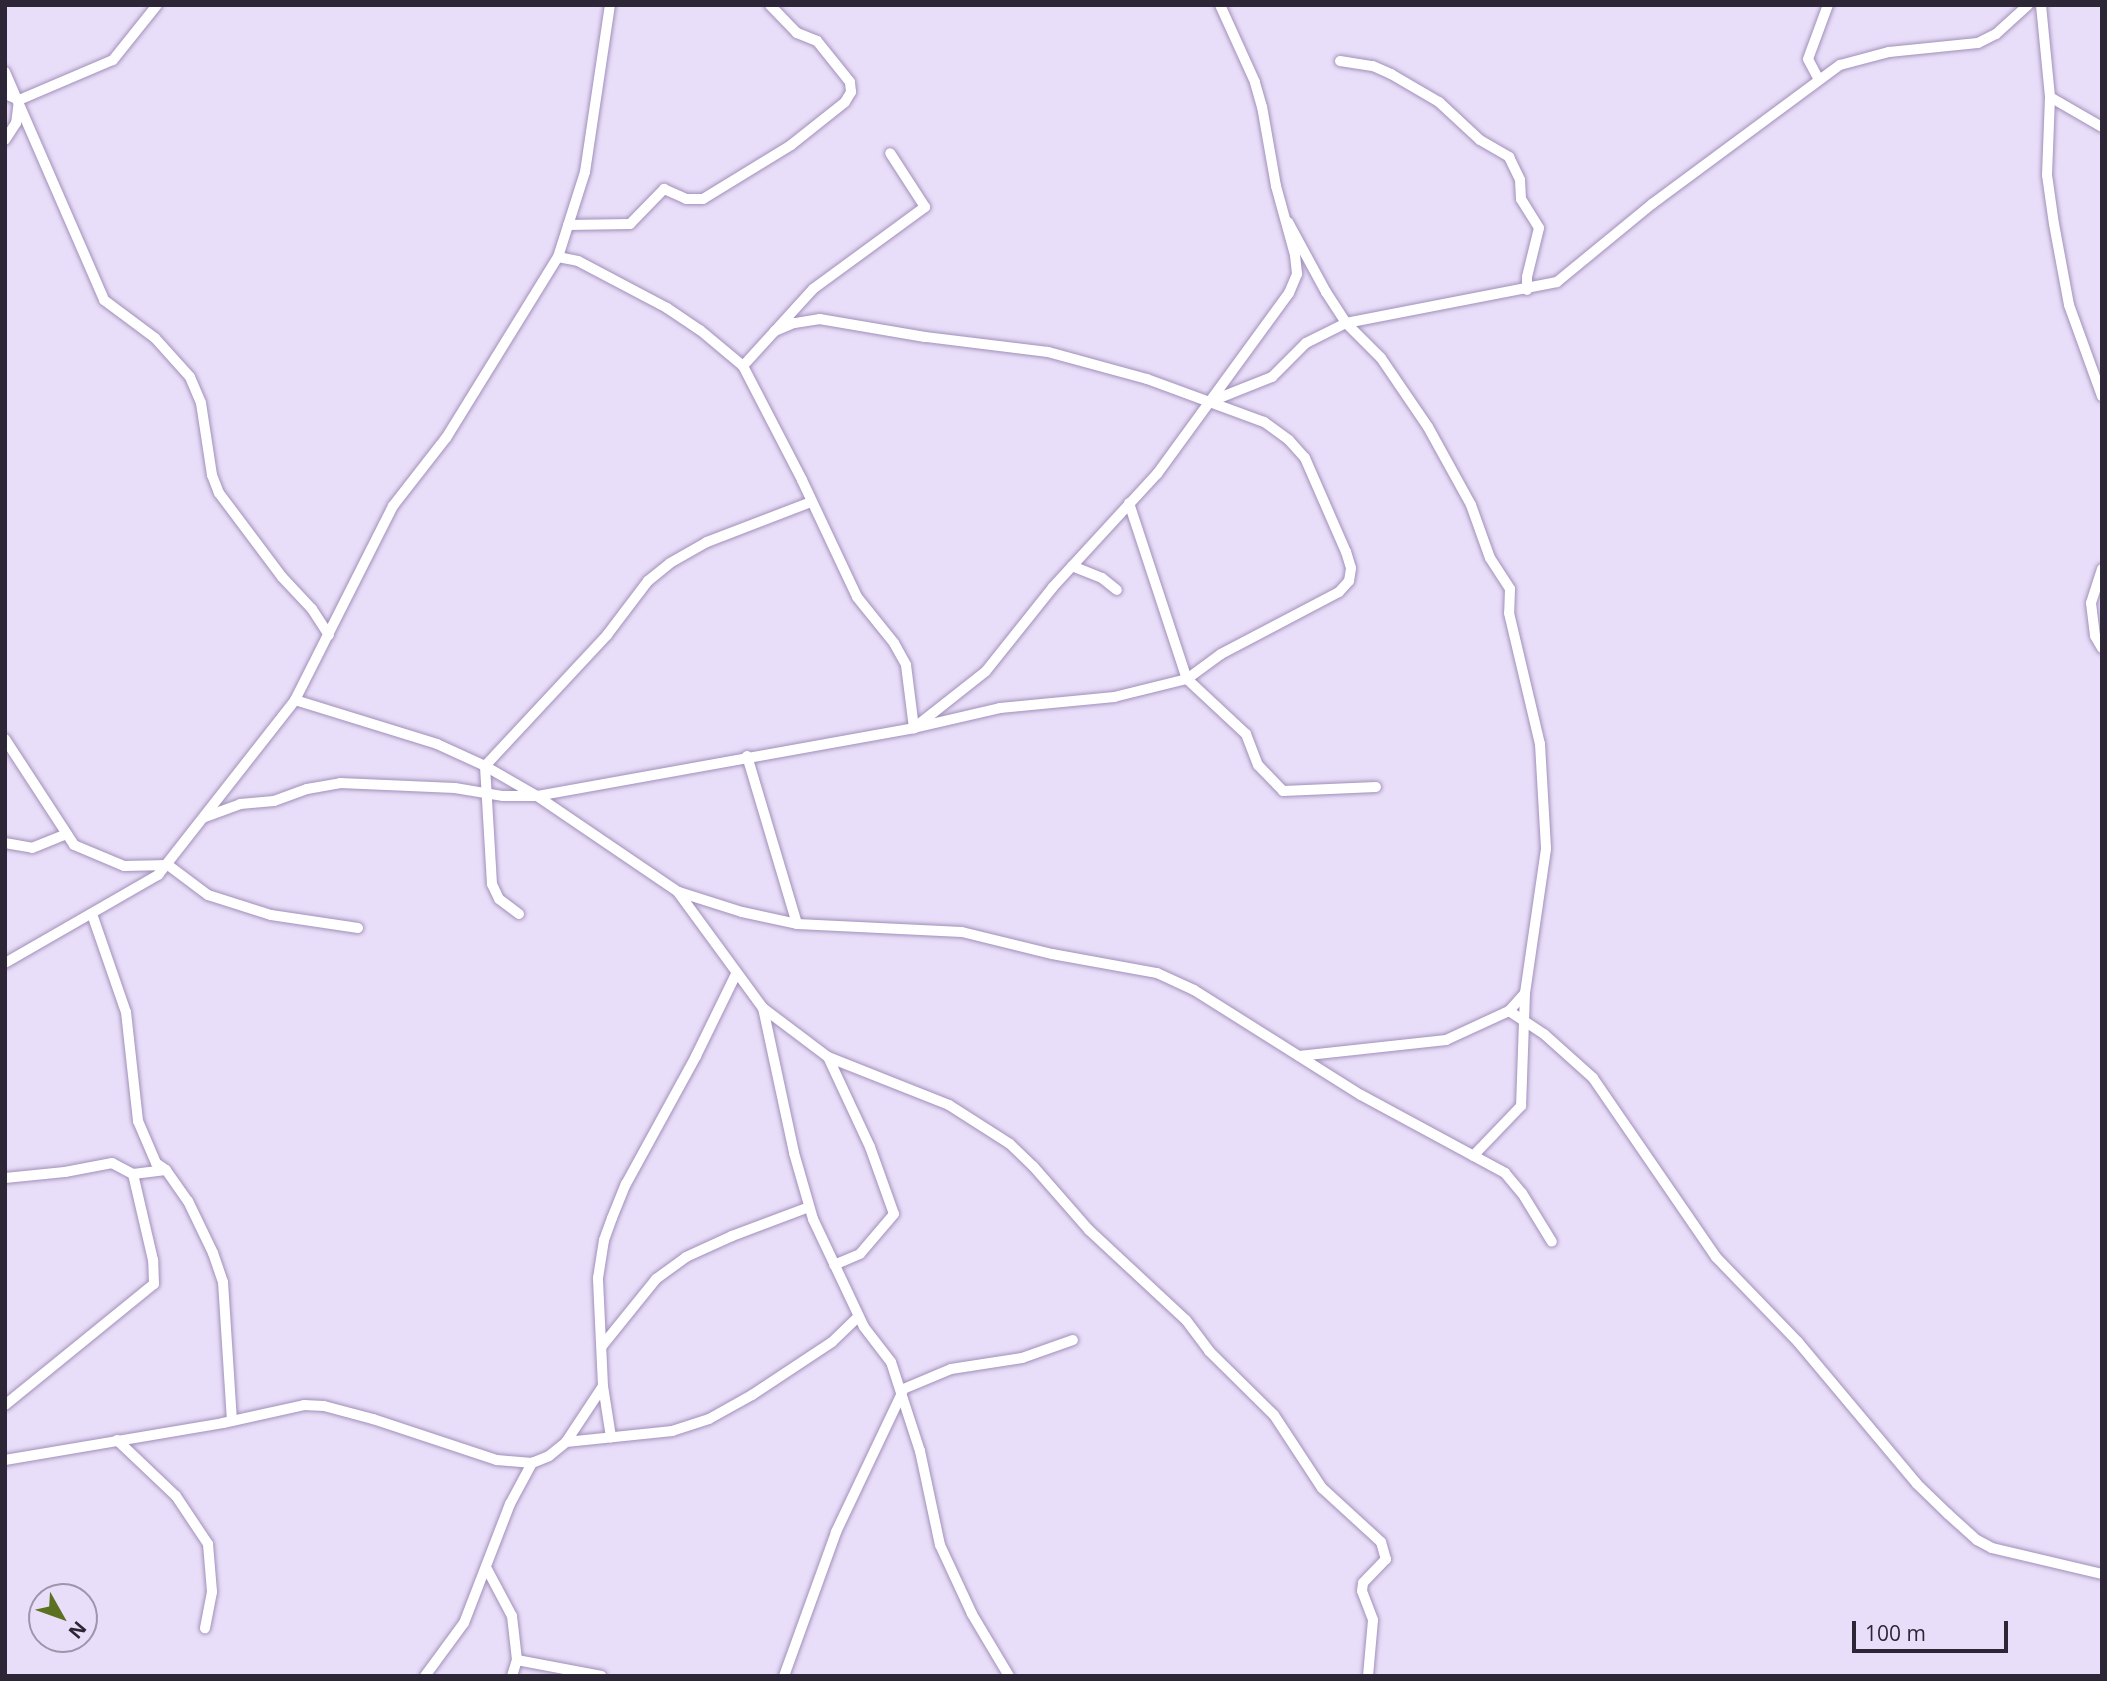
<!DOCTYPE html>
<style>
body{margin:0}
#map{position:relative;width:2107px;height:1681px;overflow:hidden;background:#e9def9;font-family:"Open Sans",sans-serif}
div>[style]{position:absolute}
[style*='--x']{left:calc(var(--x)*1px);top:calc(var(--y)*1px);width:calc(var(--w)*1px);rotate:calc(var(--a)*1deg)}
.roads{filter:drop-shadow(0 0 2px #a190ba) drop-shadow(0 0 2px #a190ba)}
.minor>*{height:10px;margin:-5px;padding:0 5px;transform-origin:5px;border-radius:5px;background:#fff}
span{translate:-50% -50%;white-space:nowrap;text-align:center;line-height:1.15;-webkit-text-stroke:5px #e9def9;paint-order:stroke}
.frame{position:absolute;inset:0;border:7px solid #2d2637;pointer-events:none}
.north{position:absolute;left:28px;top:1583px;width:70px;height:70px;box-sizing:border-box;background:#e9def9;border:2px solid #9e94ab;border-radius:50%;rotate:130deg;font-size:19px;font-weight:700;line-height:28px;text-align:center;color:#2d2637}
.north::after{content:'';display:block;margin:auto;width:24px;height:32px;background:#5b7121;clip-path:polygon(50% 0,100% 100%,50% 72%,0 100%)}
.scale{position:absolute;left:1852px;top:1621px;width:156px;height:32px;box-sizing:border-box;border:4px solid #2d2637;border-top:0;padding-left:9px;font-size:21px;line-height:24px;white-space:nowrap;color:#2d2637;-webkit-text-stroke:5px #e9def9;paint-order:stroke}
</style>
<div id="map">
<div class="roads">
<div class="minor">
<i style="--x:2041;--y:5;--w:92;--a:84.4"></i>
<i style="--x:2050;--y:97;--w:78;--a:92.2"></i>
<i style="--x:2047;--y:175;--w:49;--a:81.9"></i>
<i style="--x:2054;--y:224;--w:82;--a:79.5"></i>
<i style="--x:2069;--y:305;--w:97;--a:70.1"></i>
<i style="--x:1340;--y:61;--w:33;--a:9"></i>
<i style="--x:1373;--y:66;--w:20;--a:24"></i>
<i style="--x:1391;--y:74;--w:56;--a:30.3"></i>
<i style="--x:1439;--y:102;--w:56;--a:42.8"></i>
<i style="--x:1480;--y:140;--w:34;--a:30"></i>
<i style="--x:1509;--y:157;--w:25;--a:64"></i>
<i style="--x:1520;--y:180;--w:19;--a:87"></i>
<i style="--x:1521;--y:199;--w:34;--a:58"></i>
<i style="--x:1539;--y:228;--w:50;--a:103.8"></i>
<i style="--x:1527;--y:277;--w:13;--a:90"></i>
<i style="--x:5;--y:72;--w:249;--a:66.5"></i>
<i style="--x:104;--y:300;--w:64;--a:36.7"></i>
<i style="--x:155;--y:338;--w:52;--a:48.1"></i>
<i style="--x:190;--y:377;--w:28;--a:67"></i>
<i style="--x:201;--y:403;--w:73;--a:81.3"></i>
<i style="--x:212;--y:475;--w:19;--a:69"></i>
<i style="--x:219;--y:493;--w:105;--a:53.1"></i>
<i style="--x:282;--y:577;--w:44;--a:46.8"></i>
<i style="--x:312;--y:609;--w:31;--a:57"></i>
<i style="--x:1818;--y:78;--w:21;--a:-118"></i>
<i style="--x:1808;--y:59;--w:58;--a:-69.7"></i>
<i style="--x:5;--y:94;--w:15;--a:23"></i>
<i style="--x:19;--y:100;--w:23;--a:97"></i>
<i style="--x:16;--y:123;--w:20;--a:123"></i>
<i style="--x:2050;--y:97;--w:60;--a:30"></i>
<i style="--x:19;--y:100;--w:102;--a:-23.1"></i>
<i style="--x:113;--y:60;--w:70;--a:-51.3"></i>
<i style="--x:1288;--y:222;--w:80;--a:61.5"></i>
<i style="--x:1326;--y:292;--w:37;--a:57"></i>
<i style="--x:1346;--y:323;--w:215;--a:-11"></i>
<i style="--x:1557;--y:282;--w:123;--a:-39.4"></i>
<i style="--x:1652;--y:204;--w:234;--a:-36.5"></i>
<i style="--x:1840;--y:65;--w:51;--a:-14.9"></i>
<i style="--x:1889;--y:52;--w:89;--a:-5.8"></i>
<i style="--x:1978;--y:43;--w:20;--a:-27"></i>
<i style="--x:1996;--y:34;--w:43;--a:-42.2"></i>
<i style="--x:568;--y:225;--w:62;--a:-0.9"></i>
<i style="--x:630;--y:224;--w:49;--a:-45.8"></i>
<i style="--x:664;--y:189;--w:24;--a:24"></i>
<i style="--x:686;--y:199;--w:17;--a:0"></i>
<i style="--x:703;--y:199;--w:103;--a:-31.5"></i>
<i style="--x:791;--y:145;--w:69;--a:-38.5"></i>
<i style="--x:845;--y:102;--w:12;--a:-59"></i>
<i style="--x:851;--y:92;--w:10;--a:-96"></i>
<i style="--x:850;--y:82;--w:53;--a:-128.8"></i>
<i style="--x:817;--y:41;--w:22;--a:-158"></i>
<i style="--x:797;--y:33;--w:39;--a:-134"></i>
<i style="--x:558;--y:257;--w:20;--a:11"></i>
<i style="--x:578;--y:261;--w:101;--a:27.8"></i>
<i style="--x:667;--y:308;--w:40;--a:34"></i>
<i style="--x:700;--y:330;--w:56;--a:39.9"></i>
<i style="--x:743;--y:366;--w:128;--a:62.6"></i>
<i style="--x:802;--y:480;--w:129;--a:64.8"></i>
<i style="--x:857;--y:597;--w:59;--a:51.2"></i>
<i style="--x:894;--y:643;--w:25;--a:61"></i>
<i style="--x:906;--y:665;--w:64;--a:82.8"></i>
<i style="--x:743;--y:366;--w:104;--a:-47.7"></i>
<i style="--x:813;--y:289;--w:139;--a:-36.2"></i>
<i style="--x:925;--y:207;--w:64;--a:-122.9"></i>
<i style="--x:1209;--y:402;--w:68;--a:-21.6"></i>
<i style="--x:1272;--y:377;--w:48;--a:-45"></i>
<i style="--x:1306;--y:343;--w:45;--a:-26.6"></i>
<i style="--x:1346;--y:323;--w:49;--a:45"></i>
<i style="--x:1381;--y:358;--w:83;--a:55.7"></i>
<i style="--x:1428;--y:427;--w:89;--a:61.1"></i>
<i style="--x:1471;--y:505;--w:56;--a:70.3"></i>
<i style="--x:1490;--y:558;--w:37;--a:57"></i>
<i style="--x:1510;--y:589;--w:24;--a:92"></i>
<i style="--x:1509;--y:613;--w:135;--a:76.7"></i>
<i style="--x:1540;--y:744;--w:105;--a:86.7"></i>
<i style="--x:1546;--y:849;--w:146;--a:98.3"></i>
<i style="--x:1525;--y:993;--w:113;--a:92"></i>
<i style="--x:1521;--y:1106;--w:69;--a:133.8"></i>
<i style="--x:1129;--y:503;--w:185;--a:71.8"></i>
<i style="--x:1187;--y:679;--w:81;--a:43"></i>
<i style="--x:1246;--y:734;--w:33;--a:69"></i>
<i style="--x:1258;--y:765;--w:36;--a:46"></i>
<i style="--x:1283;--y:791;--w:93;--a:-2.5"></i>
<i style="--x:1072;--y:566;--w:32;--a:22"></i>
<i style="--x:1102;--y:578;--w:19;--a:39"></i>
<i style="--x:2102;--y:569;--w:36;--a:108"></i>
<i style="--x:2091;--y:603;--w:33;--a:83"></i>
<i style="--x:2095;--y:636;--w:14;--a:60"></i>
<i style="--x:295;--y:700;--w:149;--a:17.2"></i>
<i style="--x:437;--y:744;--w:53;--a:24.6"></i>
<i style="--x:485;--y:766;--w:60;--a:30"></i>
<i style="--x:537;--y:796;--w:171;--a:34.2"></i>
<i style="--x:678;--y:892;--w:144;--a:53.8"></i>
<i style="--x:763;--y:1008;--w:81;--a:37"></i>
<i style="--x:828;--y:1057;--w:130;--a:21.6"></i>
<i style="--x:949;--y:1105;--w:72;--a:32.6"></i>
<i style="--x:1010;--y:1144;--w:32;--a:44"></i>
<i style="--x:1033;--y:1166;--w:85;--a:48.8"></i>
<i style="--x:1089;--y:1230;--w:132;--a:42.9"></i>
<i style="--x:1186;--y:1320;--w:39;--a:53"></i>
<i style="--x:1209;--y:1351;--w:91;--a:44.6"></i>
<i style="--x:1274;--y:1415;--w:87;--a:56.7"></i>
<i style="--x:1322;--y:1488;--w:80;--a:42.5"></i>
<i style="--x:1381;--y:1542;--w:18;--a:74"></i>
<i style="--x:1386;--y:1559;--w:33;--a:134"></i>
<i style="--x:1363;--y:1583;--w:8;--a:97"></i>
<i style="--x:1362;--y:1591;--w:31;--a:69"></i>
<i style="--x:1373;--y:1620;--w:56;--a:95.1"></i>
<i style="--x:919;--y:724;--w:85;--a:-38.3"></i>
<i style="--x:986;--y:671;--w:107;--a:-51.4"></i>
<i style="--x:1053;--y:587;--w:154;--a:-47.4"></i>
<i style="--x:1157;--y:474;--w:224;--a:-53.9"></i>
<i style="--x:1289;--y:293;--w:21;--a:-67"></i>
<i style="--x:1297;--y:274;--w:19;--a:-96"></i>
<i style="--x:1295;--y:255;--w:72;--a:-105.4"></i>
<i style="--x:1276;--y:186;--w:80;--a:-100"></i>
<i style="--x:1262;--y:107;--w:26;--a:-106"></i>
<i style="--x:1255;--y:82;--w:85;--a:-114.4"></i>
<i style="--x:5;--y:739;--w:126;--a:56.9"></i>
<i style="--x:74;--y:845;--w:54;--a:22.8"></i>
<i style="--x:124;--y:866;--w:44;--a:-1.3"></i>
<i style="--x:168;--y:865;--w:50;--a:36.9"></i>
<i style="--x:208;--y:895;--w:66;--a:17.6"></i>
<i style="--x:271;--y:915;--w:88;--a:8.5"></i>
<i style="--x:747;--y:756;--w:175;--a:73.4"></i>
<i style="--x:205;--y:817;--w:37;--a:-20"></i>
<i style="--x:240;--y:804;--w:34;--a:-5"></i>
<i style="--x:274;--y:801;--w:35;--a:-20"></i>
<i style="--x:307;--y:789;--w:34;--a:-10"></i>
<i style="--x:340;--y:783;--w:115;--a:2.5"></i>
<i style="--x:455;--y:788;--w:49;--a:9.5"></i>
<i style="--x:503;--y:796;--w:34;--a:0"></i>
<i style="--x:537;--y:796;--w:383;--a:-10.2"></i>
<i style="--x:914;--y:728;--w:88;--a:-13.1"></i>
<i style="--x:1000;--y:708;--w:115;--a:-5.5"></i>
<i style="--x:1114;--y:697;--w:75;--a:-13.9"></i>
<i style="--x:1187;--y:679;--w:42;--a:-36.3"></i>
<i style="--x:1221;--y:654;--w:133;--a:-27.7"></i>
<i style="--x:1339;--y:592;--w:15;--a:-48"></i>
<i style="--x:1349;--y:581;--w:13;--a:-81"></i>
<i style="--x:1351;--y:568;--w:17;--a:-107"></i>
<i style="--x:1346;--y:552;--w:103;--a:-113.6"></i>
<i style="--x:1305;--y:458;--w:24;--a:-132"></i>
<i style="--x:1289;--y:440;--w:31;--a:-144"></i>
<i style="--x:1264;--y:422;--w:125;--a:-159.8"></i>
<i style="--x:1147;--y:379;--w:103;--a:-164.7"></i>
<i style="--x:1048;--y:352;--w:124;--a:-173"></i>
<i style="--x:925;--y:337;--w:107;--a:-170.3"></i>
<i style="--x:820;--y:319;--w:26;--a:171"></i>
<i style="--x:794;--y:323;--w:21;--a:157"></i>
<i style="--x:5;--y:843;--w:27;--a:10"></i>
<i style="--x:32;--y:848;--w:35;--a:-22"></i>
<i style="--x:679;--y:892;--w:66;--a:17.6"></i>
<i style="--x:742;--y:912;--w:56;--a:12.3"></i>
<i style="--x:797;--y:924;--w:165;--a:2.8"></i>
<i style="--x:962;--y:932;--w:93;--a:13.7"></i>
<i style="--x:1052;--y:954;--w:107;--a:10.3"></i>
<i style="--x:1157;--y:973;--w:41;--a:24.7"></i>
<i style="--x:1194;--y:990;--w:197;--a:32.2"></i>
<i style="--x:1361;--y:1095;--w:164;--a:28.4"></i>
<i style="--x:1505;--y:1173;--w:26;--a:50"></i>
<i style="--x:1522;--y:1193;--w:57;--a:58.5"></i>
<i style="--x:92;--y:914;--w:104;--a:70.9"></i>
<i style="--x:126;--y:1012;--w:110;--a:83.7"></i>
<i style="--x:138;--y:1121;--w:46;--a:66.8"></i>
<i style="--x:156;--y:1163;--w:12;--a:35"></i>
<i style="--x:166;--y:1170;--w:38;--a:55"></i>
<i style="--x:188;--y:1201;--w:58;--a:64.3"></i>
<i style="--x:213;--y:1253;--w:31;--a:71"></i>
<i style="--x:223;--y:1282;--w:139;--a:86.3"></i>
<i style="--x:519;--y:914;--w:25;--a:-143"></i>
<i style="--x:499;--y:899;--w:17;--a:-115"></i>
<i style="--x:492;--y:884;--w:118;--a:-93.4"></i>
<i style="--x:485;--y:766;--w:179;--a:-47"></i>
<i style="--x:607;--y:635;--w:68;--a:-52.8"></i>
<i style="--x:648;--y:581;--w:28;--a:-39"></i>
<i style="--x:670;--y:563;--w:43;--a:-29.6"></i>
<i style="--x:707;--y:542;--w:111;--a:-21"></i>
<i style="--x:5;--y:963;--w:177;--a:-29.9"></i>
<i style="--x:158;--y:875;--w:222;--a:-51.9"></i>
<i style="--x:295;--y:700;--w:217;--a:-63.2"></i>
<i style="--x:393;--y:506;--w:86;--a:-52.1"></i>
<i style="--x:446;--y:438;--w:213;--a:-58.3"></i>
<i style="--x:558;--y:257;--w:89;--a:-72.4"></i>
<i style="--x:585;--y:172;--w:169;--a:-81.5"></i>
<i style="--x:763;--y:1008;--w:148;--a:77.9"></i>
<i style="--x:794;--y:1153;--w:69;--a:73.9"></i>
<i style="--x:813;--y:1219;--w:119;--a:64.7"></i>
<i style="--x:864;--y:1327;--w:44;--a:52.4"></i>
<i style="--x:891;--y:1362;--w:94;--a:72"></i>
<i style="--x:920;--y:1451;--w:96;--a:78"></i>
<i style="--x:940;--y:1545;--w:76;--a:65.1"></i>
<i style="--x:972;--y:1614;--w:72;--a:59.2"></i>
<i style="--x:1509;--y:1011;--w:42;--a:33.3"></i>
<i style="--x:1544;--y:1034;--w:66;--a:41.9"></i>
<i style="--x:1593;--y:1078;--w:217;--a:55.5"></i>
<i style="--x:1716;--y:1257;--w:118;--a:46"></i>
<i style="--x:1798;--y:1342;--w:185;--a:50"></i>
<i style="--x:1917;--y:1484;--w:43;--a:44.1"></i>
<i style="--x:1948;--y:1514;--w:39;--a:42"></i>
<i style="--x:1977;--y:1540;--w:17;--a:28"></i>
<i style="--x:1992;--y:1548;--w:113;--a:13.3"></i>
<i style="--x:1299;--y:1056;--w:148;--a:-6.2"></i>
<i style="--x:1446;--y:1040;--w:69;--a:-24.7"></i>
<i style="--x:1509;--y:1011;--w:24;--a:-48"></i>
<i style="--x:828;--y:1057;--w:99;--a:65"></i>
<i style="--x:870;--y:1147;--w:71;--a:70.3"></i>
<i style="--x:894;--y:1214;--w:52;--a:130.4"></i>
<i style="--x:860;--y:1254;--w:28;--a:157"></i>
<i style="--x:5;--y:1178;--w:60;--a:-5.7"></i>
<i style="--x:65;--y:1172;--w:48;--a:-10.8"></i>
<i style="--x:112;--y:1163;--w:24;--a:28"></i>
<i style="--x:133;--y:1174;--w:33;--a:-7"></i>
<i style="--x:602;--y:1346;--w:86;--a:-51.1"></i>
<i style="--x:656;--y:1279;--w:37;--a:-36"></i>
<i style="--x:686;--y:1257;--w:51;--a:-24.5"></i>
<i style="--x:732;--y:1236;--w:82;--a:-20.6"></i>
<i style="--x:603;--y:1386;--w:52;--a:81.1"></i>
<i style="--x:901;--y:1390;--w:54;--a:-22.8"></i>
<i style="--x:951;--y:1369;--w:72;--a:-8.8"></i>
<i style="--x:1022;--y:1358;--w:54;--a:-19.4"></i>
<i style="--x:5;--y:1405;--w:192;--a:-39.1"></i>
<i style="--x:154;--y:1284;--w:24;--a:-92"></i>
<i style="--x:153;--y:1260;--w:88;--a:-103.1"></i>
<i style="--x:117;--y:1440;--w:81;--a:43.5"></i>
<i style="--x:176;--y:1496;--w:58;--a:56.3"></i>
<i style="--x:208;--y:1544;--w:48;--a:85.2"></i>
<i style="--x:212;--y:1592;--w:37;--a:101"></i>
<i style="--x:566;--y:1442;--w:67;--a:-56.5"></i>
<i style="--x:603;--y:1386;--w:108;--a:-92.7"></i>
<i style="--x:598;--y:1278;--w:38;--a:-81"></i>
<i style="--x:604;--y:1240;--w:23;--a:-70"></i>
<i style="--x:612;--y:1218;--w:37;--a:-68"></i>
<i style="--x:626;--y:1184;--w:146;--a:-61.3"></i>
<i style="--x:696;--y:1056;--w:91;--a:-64"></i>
<i style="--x:5;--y:1460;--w:221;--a:-9.6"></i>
<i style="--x:223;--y:1423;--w:83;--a:-12.5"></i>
<i style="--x:304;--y:1405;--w:20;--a:3"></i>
<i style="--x:324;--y:1406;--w:51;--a:14.9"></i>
<i style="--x:373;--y:1419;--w:131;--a:18.3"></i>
<i style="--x:497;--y:1460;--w:35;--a:5"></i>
<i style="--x:532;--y:1463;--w:18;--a:-22"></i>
<i style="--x:549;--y:1456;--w:22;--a:-39"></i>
<i style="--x:566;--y:1442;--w:107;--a:-5.9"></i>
<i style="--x:672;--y:1431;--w:39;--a:-18"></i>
<i style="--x:709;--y:1419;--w:49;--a:-29.2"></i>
<i style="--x:752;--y:1395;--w:96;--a:-33.5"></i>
<i style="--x:832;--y:1342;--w:37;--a:-44"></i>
<i style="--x:487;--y:1569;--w:53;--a:62"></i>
<i style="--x:512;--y:1616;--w:44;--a:83.5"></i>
<i style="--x:517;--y:1660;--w:86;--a:10.7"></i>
<i style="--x:425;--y:1676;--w:66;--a:-53.7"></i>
<i style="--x:464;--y:1623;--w:128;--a:-68.9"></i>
<i style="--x:510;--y:1504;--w:47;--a:-61.8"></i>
<i style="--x:512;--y:1676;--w:17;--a:-73"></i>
<i style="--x:784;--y:1676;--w:153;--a:-70.1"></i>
<i style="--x:836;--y:1532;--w:154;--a:-64.6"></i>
</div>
</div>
<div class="frame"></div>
<div class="north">N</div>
<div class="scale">100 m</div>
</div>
